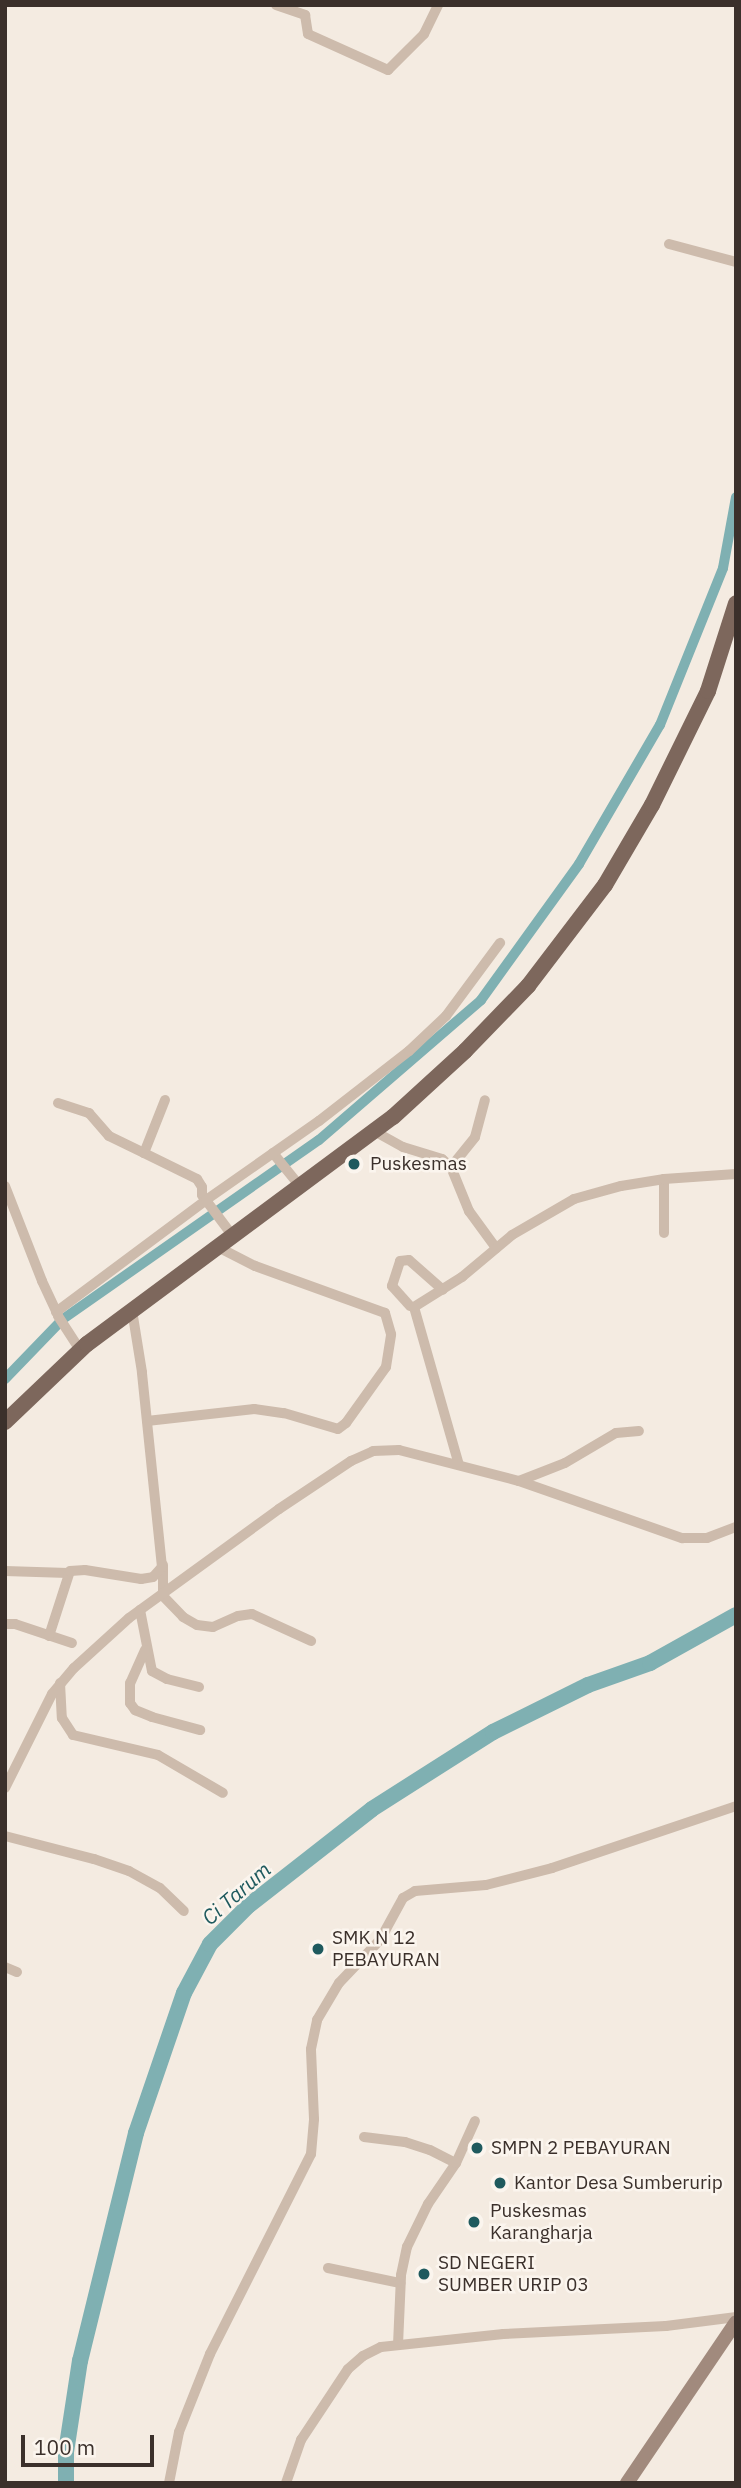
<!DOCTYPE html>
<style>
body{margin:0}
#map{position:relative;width:741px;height:2488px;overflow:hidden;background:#f4ebe1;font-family:"IBM Plex Sans",sans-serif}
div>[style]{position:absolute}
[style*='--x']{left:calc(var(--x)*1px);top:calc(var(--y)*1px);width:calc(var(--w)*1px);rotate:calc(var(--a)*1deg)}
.canal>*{height:10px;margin:-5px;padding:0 5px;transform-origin:5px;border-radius:5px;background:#7fb0b2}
.river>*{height:16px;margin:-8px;padding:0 8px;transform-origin:8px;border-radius:8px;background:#7fb0b2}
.street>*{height:10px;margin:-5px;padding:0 5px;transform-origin:5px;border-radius:5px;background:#cdbbac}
.secondary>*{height:14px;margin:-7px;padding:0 7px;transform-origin:7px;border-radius:7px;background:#a18a7d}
.primary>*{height:16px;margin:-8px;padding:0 8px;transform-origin:8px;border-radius:8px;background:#7d675c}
.dots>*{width:19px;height:19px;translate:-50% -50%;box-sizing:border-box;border:4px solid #fbf5ee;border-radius:50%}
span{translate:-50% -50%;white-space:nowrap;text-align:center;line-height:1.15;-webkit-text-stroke:5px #fbf5ee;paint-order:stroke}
.poi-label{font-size:19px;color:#3b302b}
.left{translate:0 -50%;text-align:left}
.water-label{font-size:21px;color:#1f5a5e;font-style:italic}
.frame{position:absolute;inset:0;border:7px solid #3b302b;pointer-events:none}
.scale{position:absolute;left:21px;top:2435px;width:133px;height:32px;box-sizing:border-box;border:4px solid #3b302b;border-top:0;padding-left:9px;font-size:21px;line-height:24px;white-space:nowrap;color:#3b302b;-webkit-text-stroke:5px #fbf5ee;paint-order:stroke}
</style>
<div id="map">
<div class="canal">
<i style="--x:5;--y:1379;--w:83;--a:-46"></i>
<i style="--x:63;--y:1319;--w:312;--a:-35"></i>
<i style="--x:319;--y:1140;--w:214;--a:-40.8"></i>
<i style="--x:481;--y:1000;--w:168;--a:-54.2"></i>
<i style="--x:579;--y:864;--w:161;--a:-59.8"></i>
<i style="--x:660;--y:725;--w:169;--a:-68.1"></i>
<i style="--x:723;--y:568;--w:72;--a:-79.6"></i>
</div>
<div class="river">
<i style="--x:66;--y:2483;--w:31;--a:-90"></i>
<i style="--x:66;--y:2452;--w:92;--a:-81.3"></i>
<i style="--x:80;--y:2361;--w:235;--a:-76.2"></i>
<i style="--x:136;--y:2133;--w:148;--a:-71.1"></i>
<i style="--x:184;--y:1993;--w:55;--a:-62"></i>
<i style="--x:210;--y:1944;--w:54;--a:-45"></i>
<i style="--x:248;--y:1906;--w:157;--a:-38"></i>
<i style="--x:372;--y:1809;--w:143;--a:-32.5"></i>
<i style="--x:493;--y:1732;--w:106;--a:-26.3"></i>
<i style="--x:588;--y:1685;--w:66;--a:-19.5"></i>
<i style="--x:650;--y:1663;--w:98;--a:-29.2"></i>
</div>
<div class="street">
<i style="--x:276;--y:5;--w:31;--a:19"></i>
<i style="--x:305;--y:15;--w:19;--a:81"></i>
<i style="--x:308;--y:34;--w:88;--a:24.2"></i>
<i style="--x:388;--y:70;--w:51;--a:-45"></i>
<i style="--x:424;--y:34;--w:32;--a:-64"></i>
<i style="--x:669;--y:244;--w:69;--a:15"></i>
<i style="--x:165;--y:1100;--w:57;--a:111.6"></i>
<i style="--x:144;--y:1153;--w:59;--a:26.1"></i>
<i style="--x:197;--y:1179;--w:9;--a:58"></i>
<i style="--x:202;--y:1187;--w:8;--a:90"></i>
<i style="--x:202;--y:1195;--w:50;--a:53.1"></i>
<i style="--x:58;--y:1103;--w:33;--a:18"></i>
<i style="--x:89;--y:1113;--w:30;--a:49"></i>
<i style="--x:109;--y:1136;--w:39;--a:26"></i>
<i style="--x:374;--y:1131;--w:33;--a:29"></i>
<i style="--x:403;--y:1147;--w:41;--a:17.1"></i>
<i style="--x:442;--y:1159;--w:12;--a:42"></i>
<i style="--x:451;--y:1167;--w:48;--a:67.8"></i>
<i style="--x:469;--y:1211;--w:46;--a:53.9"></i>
<i style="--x:273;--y:1153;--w:41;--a:50.9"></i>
<i style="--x:451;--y:1167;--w:38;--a:-51"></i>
<i style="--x:475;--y:1137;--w:38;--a:-75"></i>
<i style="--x:664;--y:1179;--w:54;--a:90"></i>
<i style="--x:5;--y:1186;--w:102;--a:68.7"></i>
<i style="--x:42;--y:1281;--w:38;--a:65"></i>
<i style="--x:58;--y:1316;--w:40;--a:57.1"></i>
<i style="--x:410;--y:1306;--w:27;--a:-132"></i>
<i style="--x:392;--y:1286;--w:26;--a:-72"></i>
<i style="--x:400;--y:1261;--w:9;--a:-6"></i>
<i style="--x:409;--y:1260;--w:45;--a:41.4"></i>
<i style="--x:56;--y:1312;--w:187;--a:-36.7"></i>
<i style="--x:206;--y:1200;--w:138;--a:-35"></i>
<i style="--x:319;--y:1121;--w:114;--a:-37.9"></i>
<i style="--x:409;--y:1051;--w:51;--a:-43.4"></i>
<i style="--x:446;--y:1016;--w:91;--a:-53.5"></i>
<i style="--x:147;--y:1421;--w:108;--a:-6.4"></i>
<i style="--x:254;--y:1409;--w:30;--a:8"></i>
<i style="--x:284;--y:1413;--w:56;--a:16.5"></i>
<i style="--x:338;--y:1429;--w:10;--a:-37"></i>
<i style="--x:346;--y:1423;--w:69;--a:-54.5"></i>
<i style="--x:386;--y:1367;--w:33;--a:-81"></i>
<i style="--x:391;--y:1334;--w:22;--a:-106"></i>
<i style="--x:385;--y:1313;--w:138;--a:-160.1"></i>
<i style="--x:255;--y:1266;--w:44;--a:-152.9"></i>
<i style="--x:459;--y:1465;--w:164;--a:-105.9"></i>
<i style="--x:414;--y:1307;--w:57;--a:-32"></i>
<i style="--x:462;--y:1277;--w:65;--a:-40"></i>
<i style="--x:512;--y:1235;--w:72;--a:-30.1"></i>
<i style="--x:574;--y:1199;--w:49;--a:-15.5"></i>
<i style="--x:621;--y:1186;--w:44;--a:-9.2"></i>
<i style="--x:664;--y:1179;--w:72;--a:-4"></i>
<i style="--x:519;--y:1481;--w:49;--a:-21.4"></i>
<i style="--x:565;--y:1463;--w:59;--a:-30.5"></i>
<i style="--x:616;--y:1433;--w:23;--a:-5"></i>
<i style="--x:163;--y:1565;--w:31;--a:90"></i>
<i style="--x:163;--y:1596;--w:29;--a:46"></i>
<i style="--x:183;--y:1617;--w:16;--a:30"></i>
<i style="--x:197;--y:1625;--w:16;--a:7"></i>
<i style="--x:213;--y:1627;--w:27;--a:-24"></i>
<i style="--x:238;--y:1616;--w:14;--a:-8"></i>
<i style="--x:252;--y:1614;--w:65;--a:24.6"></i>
<i style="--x:5;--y:1571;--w:63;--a:1.8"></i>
<i style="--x:140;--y:1610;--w:62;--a:78.9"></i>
<i style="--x:152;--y:1671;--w:17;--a:28"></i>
<i style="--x:167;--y:1679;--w:33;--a:14"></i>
<i style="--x:5;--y:1624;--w:10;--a:0"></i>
<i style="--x:15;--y:1624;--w:60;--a:18.4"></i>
<i style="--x:49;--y:1636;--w:68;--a:-72.1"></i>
<i style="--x:70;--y:1571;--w:15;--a:-4"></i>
<i style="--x:85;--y:1570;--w:57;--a:9.1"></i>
<i style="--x:141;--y:1579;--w:12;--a:-9"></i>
<i style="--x:153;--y:1577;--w:13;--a:-48"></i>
<i style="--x:162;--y:1567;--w:196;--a:-95.9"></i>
<i style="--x:142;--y:1372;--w:63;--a:-99.2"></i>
<i style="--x:145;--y:1650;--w:36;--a:114"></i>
<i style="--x:130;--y:1683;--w:20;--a:90"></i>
<i style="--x:130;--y:1703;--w:9;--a:54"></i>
<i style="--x:135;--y:1710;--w:18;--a:22"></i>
<i style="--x:152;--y:1717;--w:50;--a:15.2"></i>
<i style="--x:60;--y:1683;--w:35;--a:87"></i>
<i style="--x:62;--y:1718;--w:20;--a:57"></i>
<i style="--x:73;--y:1735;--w:87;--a:13.2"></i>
<i style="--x:158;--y:1755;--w:75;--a:30.3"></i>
<i style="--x:5;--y:1788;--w:105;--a:-63.4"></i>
<i style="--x:52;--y:1694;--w:34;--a:-50"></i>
<i style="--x:74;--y:1668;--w:74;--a:-42.3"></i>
<i style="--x:129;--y:1618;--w:185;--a:-36"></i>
<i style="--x:279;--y:1509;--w:87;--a:-33.7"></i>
<i style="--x:351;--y:1461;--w:24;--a:-24"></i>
<i style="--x:373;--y:1451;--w:26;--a:-2"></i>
<i style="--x:399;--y:1450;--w:124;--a:14.5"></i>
<i style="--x:519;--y:1481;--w:173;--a:19.3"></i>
<i style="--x:682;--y:1538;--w:25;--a:0"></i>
<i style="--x:707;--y:1538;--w:31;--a:-21"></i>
<i style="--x:5;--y:1836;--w:92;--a:14.5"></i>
<i style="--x:94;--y:1859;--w:37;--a:19"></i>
<i style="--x:129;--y:1871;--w:35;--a:29"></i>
<i style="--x:160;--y:1888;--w:33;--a:44"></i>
<i style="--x:5;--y:1967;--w:13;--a:23"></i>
<i style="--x:364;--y:2137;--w:41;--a:7"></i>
<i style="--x:405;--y:2142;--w:26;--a:18"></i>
<i style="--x:430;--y:2150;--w:29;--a:27"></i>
<i style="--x:328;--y:2268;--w:74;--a:11.8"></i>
<i style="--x:398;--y:2345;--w:70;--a:-87.5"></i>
<i style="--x:401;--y:2275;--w:29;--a:-78"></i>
<i style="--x:407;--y:2247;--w:48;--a:-64"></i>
<i style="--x:428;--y:2204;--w:50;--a:-55.7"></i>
<i style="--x:456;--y:2163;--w:46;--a:-65.7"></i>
<i style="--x:169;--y:2483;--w:52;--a:-78.9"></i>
<i style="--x:179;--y:2432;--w:84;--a:-68.3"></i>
<i style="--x:210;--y:2354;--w:224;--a:-63.2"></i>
<i style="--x:311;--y:2154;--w:35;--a:-85"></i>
<i style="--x:314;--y:2119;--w:70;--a:-92.5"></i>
<i style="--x:311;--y:2049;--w:30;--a:-78"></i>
<i style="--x:317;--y:2020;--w:43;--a:-59.3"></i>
<i style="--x:339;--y:1983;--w:59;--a:-46.4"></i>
<i style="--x:380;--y:1940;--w:48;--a:-61.3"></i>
<i style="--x:403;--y:1898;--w:14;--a:-30"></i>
<i style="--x:415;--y:1891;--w:71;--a:-4.8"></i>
<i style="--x:486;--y:1885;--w:68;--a:-14.4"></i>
<i style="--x:552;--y:1868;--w:194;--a:-18.6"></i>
<i style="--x:286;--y:2483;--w:46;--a:-70.8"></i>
<i style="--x:301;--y:2440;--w:85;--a:-56.5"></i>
<i style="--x:348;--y:2369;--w:20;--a:-41"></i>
<i style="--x:363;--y:2356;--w:20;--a:-27"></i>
<i style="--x:381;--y:2347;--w:123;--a:-6.1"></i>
<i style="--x:503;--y:2334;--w:163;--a:-2.8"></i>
<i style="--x:666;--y:2326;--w:71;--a:-7.3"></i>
</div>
<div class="secondary">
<i style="--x:627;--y:2483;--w:194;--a:-55.9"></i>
</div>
<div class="primary">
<i style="--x:5;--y:1422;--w:113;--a:-43.6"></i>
<i style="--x:87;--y:1344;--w:381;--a:-36.6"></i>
<i style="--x:393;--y:1117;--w:98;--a:-42.5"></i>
<i style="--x:465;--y:1051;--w:91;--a:-45.9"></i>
<i style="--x:528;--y:986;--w:127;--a:-52.7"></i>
<i style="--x:605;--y:885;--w:93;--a:-59.6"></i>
<i style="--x:652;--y:805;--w:127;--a:-63.8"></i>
<i style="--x:708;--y:691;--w:92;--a:-72.3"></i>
</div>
<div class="dots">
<i style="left:354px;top:1164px;background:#1f5a5e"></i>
<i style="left:318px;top:1949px;background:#1f5a5e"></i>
<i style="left:477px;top:2148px;background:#1f5a5e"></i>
<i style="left:500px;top:2183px;background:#1f5a5e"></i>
<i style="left:474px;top:2222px;background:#1f5a5e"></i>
<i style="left:424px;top:2274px;background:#1f5a5e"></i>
</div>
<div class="poi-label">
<span class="left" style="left:370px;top:1164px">Puskesmas</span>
<span class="left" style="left:332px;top:1949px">SMK N 12<br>PEBAYURAN</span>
<span class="left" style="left:491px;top:2148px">SMPN 2 PEBAYURAN</span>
<span class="left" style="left:514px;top:2183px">Kantor Desa Sumberurip</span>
<span class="left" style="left:490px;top:2222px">Puskesmas<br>Karangharja</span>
<span class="left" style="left:438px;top:2274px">SD NEGERI<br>SUMBER URIP 03</span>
</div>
<div class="water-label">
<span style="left:236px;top:1893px;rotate:-41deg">Ci Tarum</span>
</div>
<div class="frame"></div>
<div class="scale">100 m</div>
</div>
